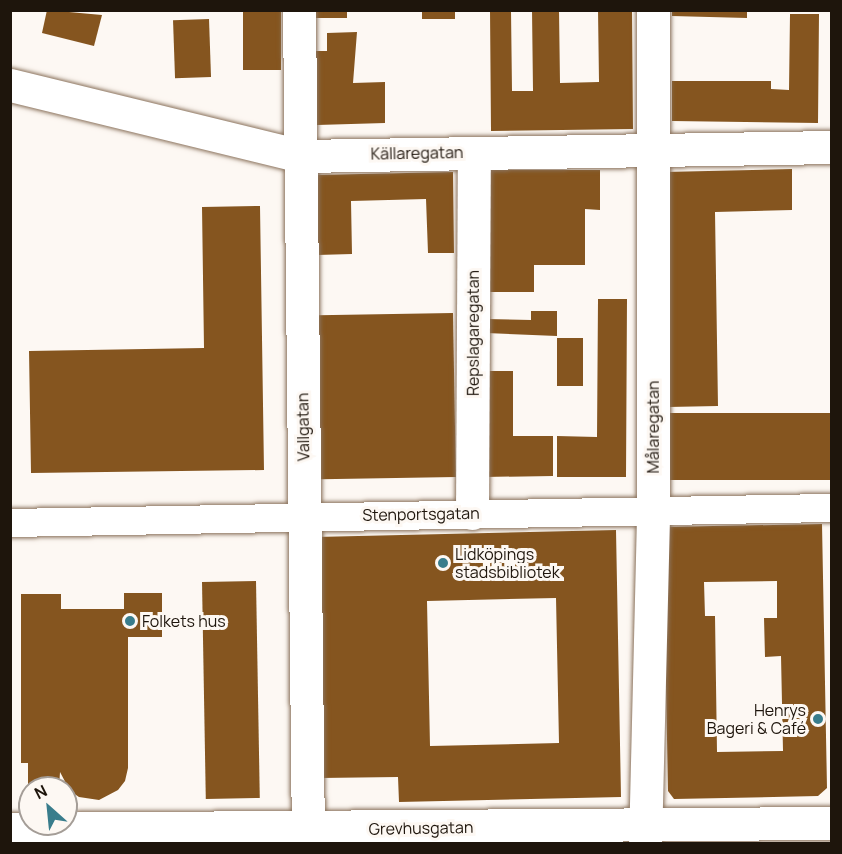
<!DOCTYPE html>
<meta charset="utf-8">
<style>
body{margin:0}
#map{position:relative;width:842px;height:854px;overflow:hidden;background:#fdf8f3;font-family:Manrope,sans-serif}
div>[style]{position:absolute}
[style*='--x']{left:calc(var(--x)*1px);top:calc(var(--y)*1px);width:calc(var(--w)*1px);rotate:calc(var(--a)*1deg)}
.building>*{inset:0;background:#85551f;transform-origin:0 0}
.roads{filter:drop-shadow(0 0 2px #8b735d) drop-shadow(0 0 2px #8b735d)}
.pedestrian>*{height:28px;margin:-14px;padding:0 14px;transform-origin:14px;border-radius:14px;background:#fff}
.minor>*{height:33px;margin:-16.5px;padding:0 16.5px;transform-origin:16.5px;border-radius:16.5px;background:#fff}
.dots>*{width:16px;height:16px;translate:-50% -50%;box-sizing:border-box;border:3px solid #fdf8f3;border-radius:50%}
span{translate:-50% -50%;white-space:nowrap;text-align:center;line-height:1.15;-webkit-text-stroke:6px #fdf8f3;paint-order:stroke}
.street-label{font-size:16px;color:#1e150c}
.poi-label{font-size:16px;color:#1e150c}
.left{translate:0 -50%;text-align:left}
.right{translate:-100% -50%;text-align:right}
.frame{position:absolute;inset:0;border:12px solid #1e150c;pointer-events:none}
.north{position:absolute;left:18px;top:776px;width:60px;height:60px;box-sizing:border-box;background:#fdf8f3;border:2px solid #a49d97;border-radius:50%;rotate:333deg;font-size:16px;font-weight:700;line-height:24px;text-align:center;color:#1e150c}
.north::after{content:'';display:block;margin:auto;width:21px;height:27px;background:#397d8c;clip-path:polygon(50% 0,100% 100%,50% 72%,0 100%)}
</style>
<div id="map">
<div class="building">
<i style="clip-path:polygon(47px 10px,102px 15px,94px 46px,42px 33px)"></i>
<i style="left:243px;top:10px;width:38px;height:60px"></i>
<i style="left:313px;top:10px;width:34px;height:8px"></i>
<i style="left:422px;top:10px;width:33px;height:9px"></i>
<i style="clip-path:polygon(490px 10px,511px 10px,512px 91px,533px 91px,532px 10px,559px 10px,560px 83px,599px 82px,598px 10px,632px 10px,633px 129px,491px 131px)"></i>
<i style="clip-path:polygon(672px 10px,747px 10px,747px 18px,672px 16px)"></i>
<i style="clip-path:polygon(790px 14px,819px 14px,818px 123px,672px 121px,672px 81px,771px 81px,771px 89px,789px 90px)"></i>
<i style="left:209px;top:19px;width:58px;height:36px;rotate:88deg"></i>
<i style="clip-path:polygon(357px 32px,353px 83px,385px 82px,385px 123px,317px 125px,315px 51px,327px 51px,327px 33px)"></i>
<i style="clip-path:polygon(792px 169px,792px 210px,715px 212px,718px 406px,668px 407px,664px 172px)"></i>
<i style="clip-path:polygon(485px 170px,600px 170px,600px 210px,585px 209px,585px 265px,534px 265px,534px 292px,485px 292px)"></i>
<i style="clip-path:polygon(453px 172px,454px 253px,428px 253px,426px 199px,351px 201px,352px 254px,317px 255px,315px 175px)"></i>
<i style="clip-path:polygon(260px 206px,264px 470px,31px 473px,29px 351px,204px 348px,202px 207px)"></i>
<i style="clip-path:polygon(598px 299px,627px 299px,626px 477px,557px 477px,557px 436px,597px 437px)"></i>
<i style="clip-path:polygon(531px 311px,557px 311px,557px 336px,486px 333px,486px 319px,531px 320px)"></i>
<i style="left:453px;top:313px;width:164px;height:135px;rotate:89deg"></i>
<i style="left:557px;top:338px;width:26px;height:48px"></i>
<i style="clip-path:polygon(485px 371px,513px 371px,513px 436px,553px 436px,553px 476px,484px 477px)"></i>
<i style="left:832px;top:413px;width:67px;height:163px;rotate:90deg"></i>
<i style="clip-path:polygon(evenodd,822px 524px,827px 788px,818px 796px,674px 799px,668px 791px,663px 527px,822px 524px,777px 581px,777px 618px,764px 618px,765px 657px,781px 656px,783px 751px,717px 752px,715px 616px,705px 616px,704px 582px,777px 581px)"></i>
<i style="clip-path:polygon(evenodd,616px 530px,621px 797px,399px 802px,398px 777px,320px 778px,315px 537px,616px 530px,556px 598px,559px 743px,430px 746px,427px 601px,556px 598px)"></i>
<i style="left:256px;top:581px;width:217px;height:54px;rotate:89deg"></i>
<i style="clip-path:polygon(124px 593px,162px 593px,162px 637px,128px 637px,128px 768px,125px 781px,118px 790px,99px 800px,79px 797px,70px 791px,60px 772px,59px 788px,28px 788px,28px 763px,21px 763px,21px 594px,61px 594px,61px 609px,124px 609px)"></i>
</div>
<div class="roads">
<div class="pedestrian">
<i style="--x:10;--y:523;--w:822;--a:-1.05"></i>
</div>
<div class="minor">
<i style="--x:299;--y:10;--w:834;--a:89.38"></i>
<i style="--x:10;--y:85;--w:300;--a:13.7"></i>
<i style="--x:301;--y:156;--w:531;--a:-0.97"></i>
<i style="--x:472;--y:513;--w:360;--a:-89.7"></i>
<i style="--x:10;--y:829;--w:822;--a:-0.42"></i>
<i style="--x:645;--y:844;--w:332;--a:-88.6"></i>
<i style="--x:653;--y:512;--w:502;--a:-90"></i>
</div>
</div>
<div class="dots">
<i style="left:443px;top:563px;background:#397d8c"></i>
<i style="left:130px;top:621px;background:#397d8c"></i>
<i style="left:818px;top:719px;background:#397d8c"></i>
</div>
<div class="street-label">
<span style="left:417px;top:153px;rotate:-1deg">Källaregatan</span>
<span style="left:473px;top:333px;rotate:-90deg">Repslagaregatan</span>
<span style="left:303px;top:427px;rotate:-91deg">Vallgatan</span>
<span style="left:653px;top:427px;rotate:-90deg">Målaregatan</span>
<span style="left:421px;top:514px;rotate:-1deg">Stenportsgatan</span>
<span style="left:421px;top:828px;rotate:-1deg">Grevhusgatan</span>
</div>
<div class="poi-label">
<span class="left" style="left:455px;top:563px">Lidköpings<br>stadsbibliotek</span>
<span class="left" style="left:142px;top:621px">Folkets hus</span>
<span class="right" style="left:806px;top:719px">Henrys<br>Bageri &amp; Café</span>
</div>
<div class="frame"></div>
<div class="north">N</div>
</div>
